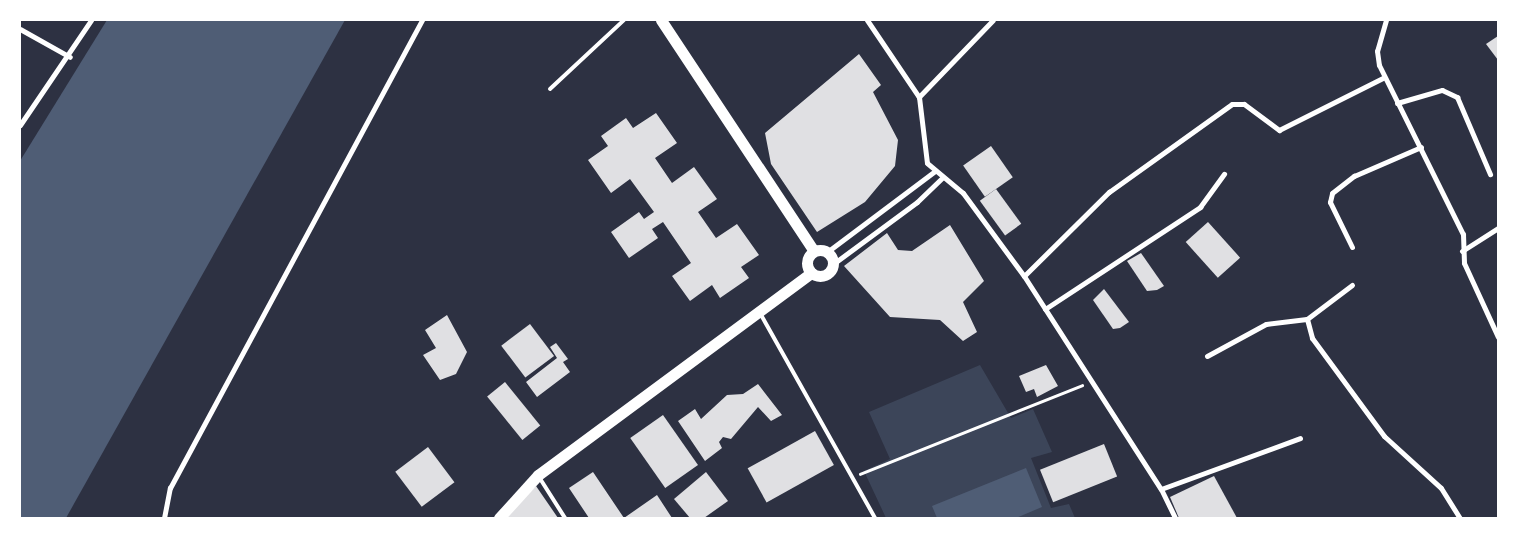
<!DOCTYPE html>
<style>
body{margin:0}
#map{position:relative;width:1518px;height:538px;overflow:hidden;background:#2d3142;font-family:"Zilla Slab",serif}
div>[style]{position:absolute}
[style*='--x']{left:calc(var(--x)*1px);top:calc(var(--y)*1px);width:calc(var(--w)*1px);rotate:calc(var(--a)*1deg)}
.green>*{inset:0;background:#3c4559}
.water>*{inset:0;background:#4f5d75}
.building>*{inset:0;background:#e0e0e3;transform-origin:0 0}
.path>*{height:2.5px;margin:-1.25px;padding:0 1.25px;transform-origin:1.25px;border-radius:1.25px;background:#fff}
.service>*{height:4px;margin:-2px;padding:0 2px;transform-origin:2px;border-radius:2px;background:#fff}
.minor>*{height:5px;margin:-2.5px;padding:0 2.5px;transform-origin:2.5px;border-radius:2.5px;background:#fff}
.primary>*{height:11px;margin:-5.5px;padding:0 5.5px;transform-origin:5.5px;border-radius:5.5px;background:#fff}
.primary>.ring{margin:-5.5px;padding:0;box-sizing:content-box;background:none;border:11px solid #fff;border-radius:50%}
span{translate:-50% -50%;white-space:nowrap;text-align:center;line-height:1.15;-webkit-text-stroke:4px #fff;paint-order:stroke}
.frame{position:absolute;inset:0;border:21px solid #fff;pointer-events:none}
</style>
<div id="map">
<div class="green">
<i style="clip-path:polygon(980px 365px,1011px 418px,1033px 409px,1052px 452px,1031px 458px,1051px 508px,1069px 504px,1075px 518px,886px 518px,864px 471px,890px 459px,869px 412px)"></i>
</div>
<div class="water">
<i style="clip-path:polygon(107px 20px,345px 20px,66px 518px,20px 518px,20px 161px)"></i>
<i style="clip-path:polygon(1026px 468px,1042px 507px,1016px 518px,937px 518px,932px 506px)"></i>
</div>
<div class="building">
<i style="clip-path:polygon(1498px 36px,1498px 60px,1486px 44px)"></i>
<i style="clip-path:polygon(859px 54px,881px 85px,873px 92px,898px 140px,895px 166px,865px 202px,817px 232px,771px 164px,765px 133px)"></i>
<i style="clip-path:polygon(656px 113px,677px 143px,655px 158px,672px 183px,694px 167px,717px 199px,698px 212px,716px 238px,737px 224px,759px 255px,741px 267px,749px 278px,720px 298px,712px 285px,690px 301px,672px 276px,691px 263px,663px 222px,652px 229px,658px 238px,629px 258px,611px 232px,639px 212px,644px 219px,654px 212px,630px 179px,611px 193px,588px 160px,608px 146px,601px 136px,626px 118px,633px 128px)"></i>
<i style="left:991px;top:146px;width:38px;height:34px;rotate:55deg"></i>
<i style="left:996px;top:189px;width:43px;height:20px;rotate:54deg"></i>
<i style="left:1208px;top:222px;width:48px;height:30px;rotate:48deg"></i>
<i style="clip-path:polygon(950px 225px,984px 281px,963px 302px,977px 332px,963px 341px,940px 320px,890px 317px,844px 266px,887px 233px,898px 250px,912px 251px)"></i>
<i style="clip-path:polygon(1141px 253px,1164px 286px,1157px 290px,1147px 291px,1127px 261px)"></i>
<i style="clip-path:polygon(1104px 289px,1129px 322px,1120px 328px,1113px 329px,1093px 300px)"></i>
<i style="clip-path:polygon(447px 315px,467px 352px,456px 374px,440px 380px,423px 355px,436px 348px,425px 330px)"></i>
<i style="left:530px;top:324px;width:40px;height:36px;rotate:53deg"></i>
<i style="clip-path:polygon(556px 343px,568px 359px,563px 362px,570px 372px,537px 397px,526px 382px,557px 358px,550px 347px)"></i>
<i style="clip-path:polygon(1046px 365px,1058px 386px,1037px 397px,1034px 389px,1026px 392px,1019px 376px)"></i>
<i style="left:505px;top:382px;width:56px;height:23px;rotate:51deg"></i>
<i style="clip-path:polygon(758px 384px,782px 415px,771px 421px,758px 407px,731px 439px,723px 437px,719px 442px,722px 448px,705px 461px,678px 421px,695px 409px,701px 419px,727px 395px,743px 394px)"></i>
<i style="left:663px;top:415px;width:61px;height:40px;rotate:55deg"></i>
<i style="left:815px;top:431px;width:39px;height:77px;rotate:61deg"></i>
<i style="left:1104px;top:444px;width:35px;height:69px;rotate:68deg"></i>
<i style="left:428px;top:447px;width:44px;height:41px;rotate:53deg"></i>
<i style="clip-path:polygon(593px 472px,624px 518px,657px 495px,672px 518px,589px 518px,569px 488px)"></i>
<i style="clip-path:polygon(706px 472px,728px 501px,704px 518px,690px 518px,674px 499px)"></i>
<i style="clip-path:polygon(1214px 476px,1237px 518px,1179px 518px,1170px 497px)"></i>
<i style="clip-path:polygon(536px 486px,558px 518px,506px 518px,513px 509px)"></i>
</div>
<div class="path">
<i style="--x:860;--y:474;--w:239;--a:-21.8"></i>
</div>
<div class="service">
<i style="--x:550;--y:89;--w:101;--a:-43"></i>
<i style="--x:760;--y:313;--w:235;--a:60.7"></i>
<i style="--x:539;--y:477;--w:49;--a:57.6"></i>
</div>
<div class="minor">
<i style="--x:867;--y:20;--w:93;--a:56"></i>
<i style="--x:993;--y:20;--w:107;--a:133.9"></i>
<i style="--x:919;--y:97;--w:66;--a:83.1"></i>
<i style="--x:927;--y:163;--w:47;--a:39.8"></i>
<i style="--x:963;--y:193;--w:103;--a:53.7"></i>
<i style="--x:1024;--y:276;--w:253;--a:57.3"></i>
<i style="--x:1161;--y:489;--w:32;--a:64"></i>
<i style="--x:1386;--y:20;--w:32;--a:106"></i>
<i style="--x:1377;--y:51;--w:14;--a:82"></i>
<i style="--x:1379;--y:65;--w:189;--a:63.6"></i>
<i style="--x:1463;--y:234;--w:29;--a:88"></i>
<i style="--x:1464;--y:263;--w:81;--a:65.3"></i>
<i style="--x:20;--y:29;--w:57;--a:29.2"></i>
<i style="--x:1397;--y:103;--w:47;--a:-16.1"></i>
<i style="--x:1442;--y:90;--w:17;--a:25"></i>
<i style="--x:1457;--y:97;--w:84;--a:66.8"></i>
<i style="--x:20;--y:125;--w:127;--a:-55.9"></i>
<i style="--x:1352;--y:247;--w:50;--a:-116.1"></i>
<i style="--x:1330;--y:202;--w:9;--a:-77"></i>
<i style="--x:1332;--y:193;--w:28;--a:-38"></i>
<i style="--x:1354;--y:176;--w:73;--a:-23.4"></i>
<i style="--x:1462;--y:251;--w:43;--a:-32.6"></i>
<i style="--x:827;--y:252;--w:135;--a:-36.9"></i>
<i style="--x:833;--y:264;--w:104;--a:-36.4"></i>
<i style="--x:917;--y:202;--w:35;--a:-44"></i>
<i style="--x:1024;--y:276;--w:120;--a:-44.7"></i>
<i style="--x:1109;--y:192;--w:151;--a:-35.6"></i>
<i style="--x:1232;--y:104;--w:12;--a:0"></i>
<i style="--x:1244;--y:104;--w:44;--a:36.6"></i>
<i style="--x:1279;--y:130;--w:116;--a:-26.6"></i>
<i style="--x:1352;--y:285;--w:56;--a:142.9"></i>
<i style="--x:1307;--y:319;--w:20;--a:75"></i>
<i style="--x:1312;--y:338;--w:122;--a:53.7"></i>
<i style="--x:1384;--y:436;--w:77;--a:42.4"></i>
<i style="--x:1441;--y:488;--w:36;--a:58"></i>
<i style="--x:1045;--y:309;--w:186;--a:-33.3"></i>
<i style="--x:1200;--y:207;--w:41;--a:-54"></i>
<i style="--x:1207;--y:356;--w:67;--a:-28.5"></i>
<i style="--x:1266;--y:324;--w:41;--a:-7"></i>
<i style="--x:1161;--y:489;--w:148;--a:-20.1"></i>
<i style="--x:164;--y:518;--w:31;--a:-79"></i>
<i style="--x:170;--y:488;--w:532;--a:-61.7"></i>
</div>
<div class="primary">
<i style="--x:661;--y:20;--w:277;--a:56.5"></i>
<i class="ring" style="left:807px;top:250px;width:15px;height:15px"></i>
<i style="--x:499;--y:518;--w:58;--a:-47.8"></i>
<i style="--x:538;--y:475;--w:340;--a:-36.5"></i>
</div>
<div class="frame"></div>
</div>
